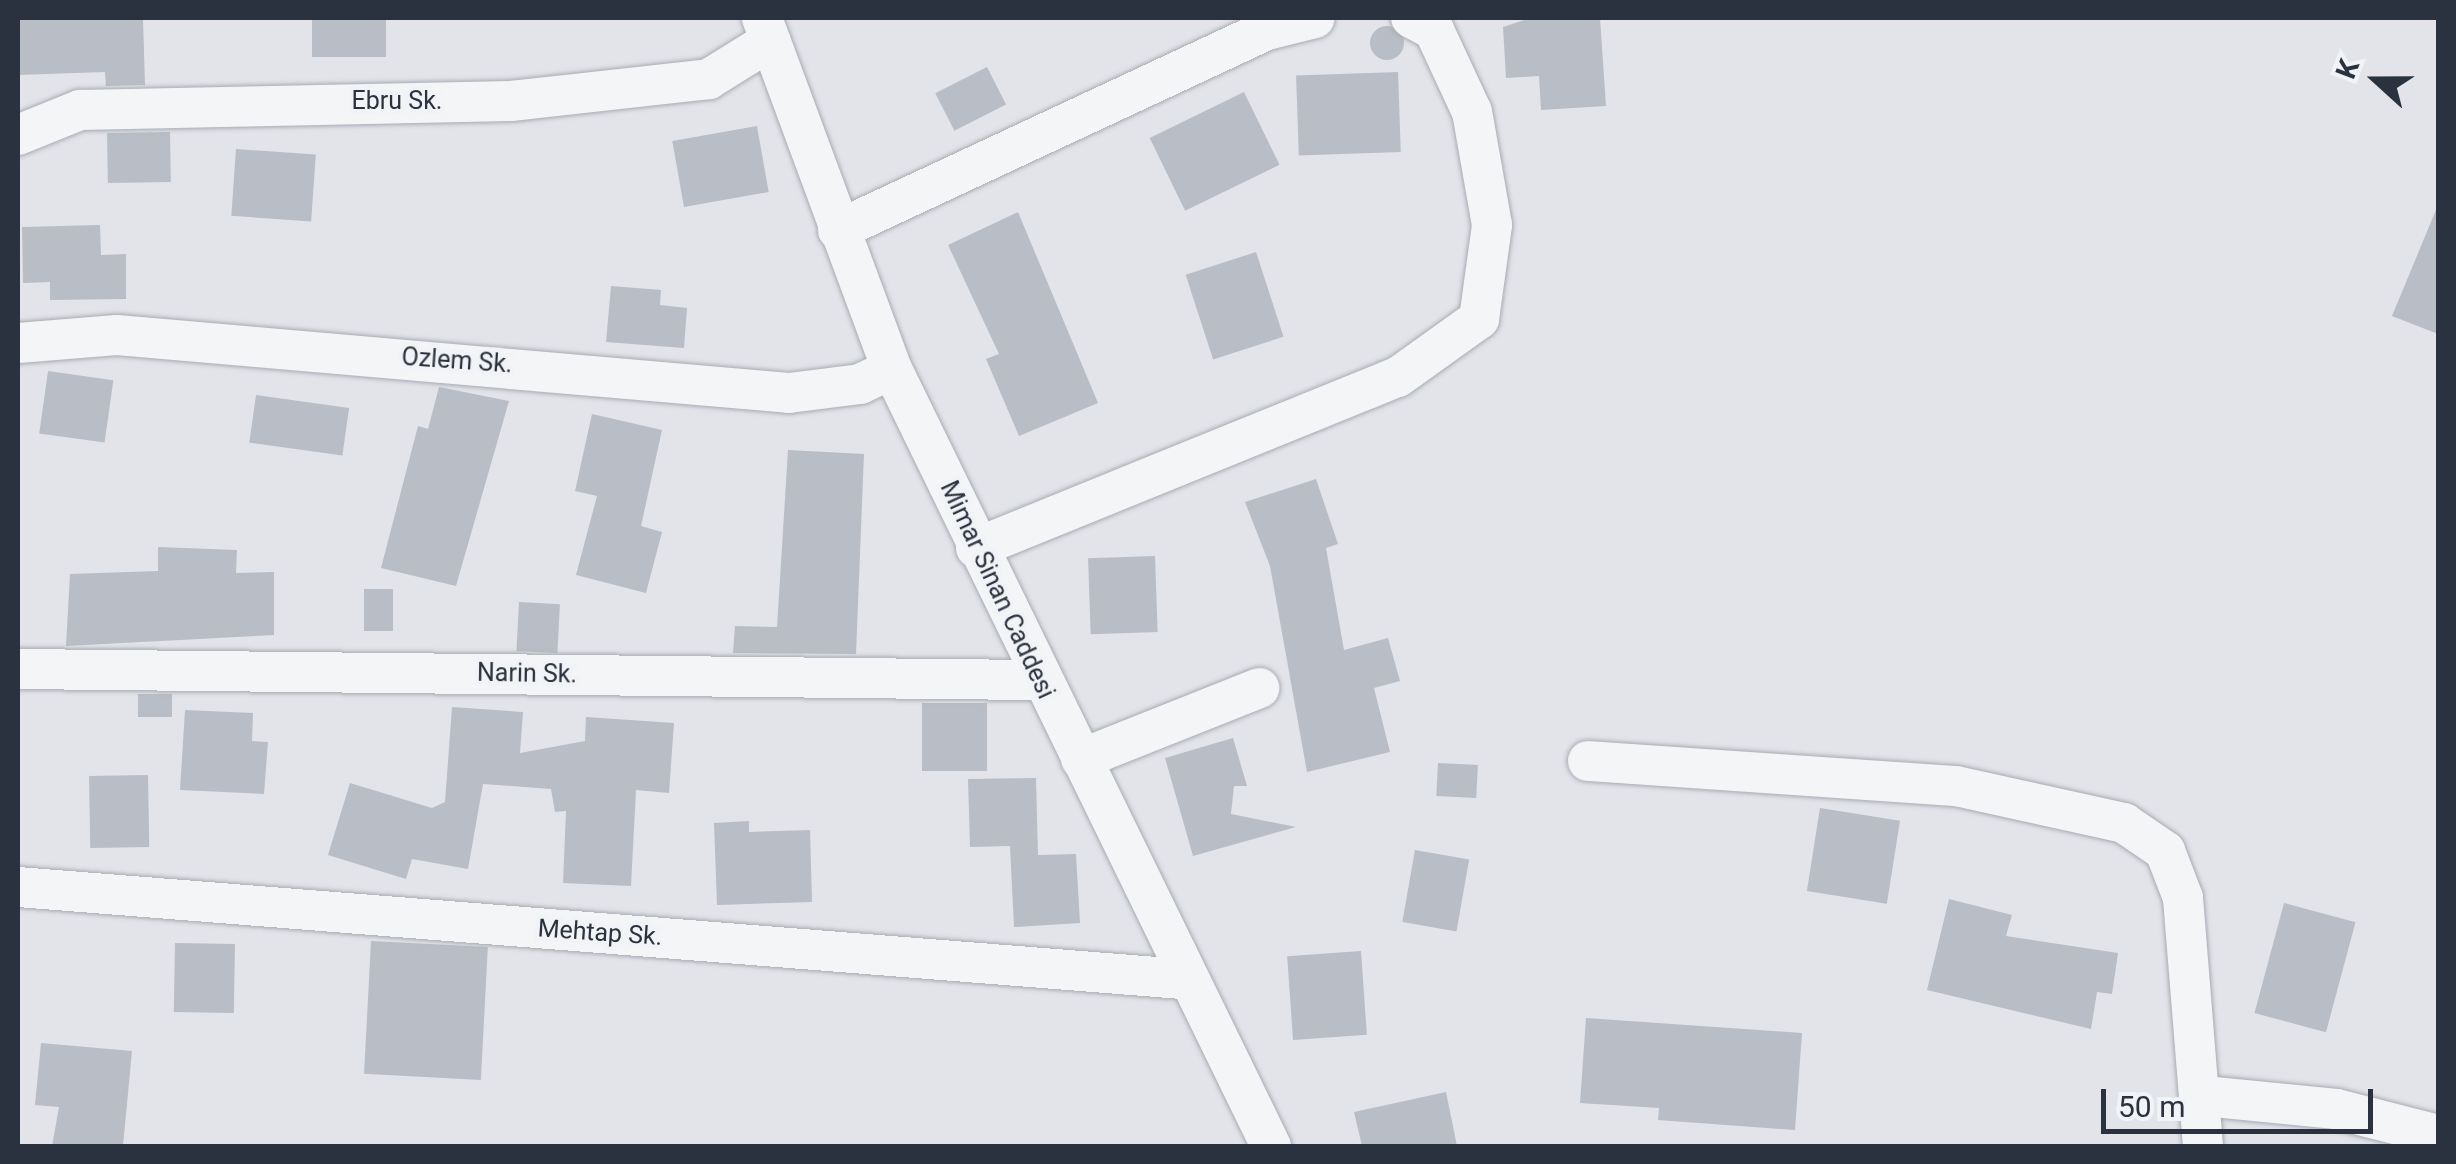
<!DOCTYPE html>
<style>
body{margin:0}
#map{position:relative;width:2456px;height:1164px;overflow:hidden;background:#e2e4e9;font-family:Roboto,sans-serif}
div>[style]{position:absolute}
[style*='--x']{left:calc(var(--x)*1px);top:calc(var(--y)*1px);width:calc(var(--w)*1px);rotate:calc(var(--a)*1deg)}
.building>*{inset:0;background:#b9bdc5;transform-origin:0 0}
.round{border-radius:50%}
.roads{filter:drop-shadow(0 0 2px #a7abb3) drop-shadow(0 0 2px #a7abb3)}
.minor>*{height:40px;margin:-20px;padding:0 20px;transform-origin:20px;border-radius:20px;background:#f4f5f7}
span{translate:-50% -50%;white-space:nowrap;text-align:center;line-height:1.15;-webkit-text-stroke:9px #f1f3f6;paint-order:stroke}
.street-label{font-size:25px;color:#2b323f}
.frame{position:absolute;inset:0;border:20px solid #2b323f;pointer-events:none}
.north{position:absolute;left:2326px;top:30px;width:100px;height:100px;-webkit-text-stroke:8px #f1f3f6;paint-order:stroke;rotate:291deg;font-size:28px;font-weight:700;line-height:40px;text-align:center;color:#2b323f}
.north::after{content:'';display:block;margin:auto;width:35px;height:45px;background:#2b323f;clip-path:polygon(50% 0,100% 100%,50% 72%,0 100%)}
.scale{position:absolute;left:2101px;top:1089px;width:272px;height:45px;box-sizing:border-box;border:5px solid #2b323f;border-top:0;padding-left:12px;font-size:30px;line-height:35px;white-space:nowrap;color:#2b323f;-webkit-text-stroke:8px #f1f3f6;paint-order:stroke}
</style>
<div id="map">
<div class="building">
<i style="clip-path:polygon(18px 18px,143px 18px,145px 85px,106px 86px,105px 72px,18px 75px)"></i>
<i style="left:312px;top:18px;width:74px;height:39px"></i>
<i style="clip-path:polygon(1531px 18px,1600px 18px,1606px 106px,1541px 110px,1539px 76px,1506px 78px,1503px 27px)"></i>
<i class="round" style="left:1370px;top:26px;width:34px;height:34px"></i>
<i style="left:987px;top:67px;width:42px;height:58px;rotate:63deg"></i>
<i style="left:1398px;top:72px;width:80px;height:102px;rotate:88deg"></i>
<i style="left:1244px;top:92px;width:81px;height:105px;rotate:64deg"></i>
<i style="left:757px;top:126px;width:67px;height:86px;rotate:80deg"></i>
<i style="left:170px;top:132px;width:50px;height:63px;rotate:89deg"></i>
<i style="left:236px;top:149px;width:80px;height:67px;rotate:4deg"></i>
<i style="clip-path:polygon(2438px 205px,2438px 334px,2392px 316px)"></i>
<i style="clip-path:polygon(1018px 212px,1098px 403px,1019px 436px,986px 359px,999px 354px,948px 245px)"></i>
<i style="clip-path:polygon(100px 225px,101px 255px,126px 254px,126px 299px,50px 300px,50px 282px,23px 283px,22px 227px)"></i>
<i style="left:1256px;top:252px;width:89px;height:74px;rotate:72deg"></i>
<i style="clip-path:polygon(611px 286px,661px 290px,660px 305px,687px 308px,684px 348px,606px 342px)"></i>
<i style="left:48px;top:371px;width:66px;height:63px;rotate:8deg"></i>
<i style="clip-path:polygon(439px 387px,509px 401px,456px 586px,381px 568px,418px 426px,428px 429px)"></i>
<i style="left:256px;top:395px;width:94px;height:48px;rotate:8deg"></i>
<i style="clip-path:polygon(592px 414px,662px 430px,641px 526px,662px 532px,646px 593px,576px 575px,597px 496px,575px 491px)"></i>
<i style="clip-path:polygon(788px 450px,864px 454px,856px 654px,733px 653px,735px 626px,777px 627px)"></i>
<i style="clip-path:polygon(1316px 479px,1338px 544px,1326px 548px,1344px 650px,1388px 638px,1400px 681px,1374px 688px,1390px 752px,1307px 772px,1270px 566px,1245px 502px)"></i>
<i style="clip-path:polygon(158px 547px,237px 550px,236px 573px,274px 572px,274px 635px,66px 646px,70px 574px,158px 571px)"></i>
<i style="left:1155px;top:556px;width:76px;height:67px;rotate:88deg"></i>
<i style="left:364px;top:589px;width:29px;height:42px"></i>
<i style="left:519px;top:602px;width:41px;height:49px;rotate:3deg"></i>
<i style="left:138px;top:694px;width:34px;height:23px"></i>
<i style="left:922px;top:703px;width:65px;height:68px"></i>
<i style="clip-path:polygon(452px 707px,523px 712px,520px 753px,585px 741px,586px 717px,674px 723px,669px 793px,636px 790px,631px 886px,563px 883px,566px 811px,555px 812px,551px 789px,483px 784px,468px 869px,412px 859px,406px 879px,328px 855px,350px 783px,432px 808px,445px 802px)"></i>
<i style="clip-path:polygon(185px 710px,253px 713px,252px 741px,268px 742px,264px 794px,180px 790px)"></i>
<i style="clip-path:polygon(1233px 738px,1247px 786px,1234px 786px,1231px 814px,1296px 827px,1193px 856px,1165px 758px)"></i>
<i style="left:1438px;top:763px;width:40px;height:33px;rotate:3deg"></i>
<i style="left:148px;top:775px;width:72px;height:59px;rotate:89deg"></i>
<i style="clip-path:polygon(1036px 778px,1038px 855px,1076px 854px,1080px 923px,1014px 927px,1010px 846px,970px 847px,968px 779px)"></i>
<i style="left:1820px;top:808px;width:81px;height:84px;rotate:9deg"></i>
<i style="clip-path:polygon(749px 821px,749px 832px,810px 830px,812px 902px,717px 905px,714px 823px)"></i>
<i style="left:1415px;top:850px;width:55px;height:73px;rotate:10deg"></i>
<i style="clip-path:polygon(1949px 899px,2012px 915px,2006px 936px,2118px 953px,2112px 994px,2097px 992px,2091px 1029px,1927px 990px)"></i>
<i style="left:2284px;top:903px;width:74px;height:114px;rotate:15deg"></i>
<i style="left:371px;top:941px;width:117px;height:133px;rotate:3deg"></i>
<i style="left:175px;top:943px;width:60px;height:69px;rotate:1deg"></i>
<i style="left:1361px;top:951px;width:84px;height:74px;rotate:86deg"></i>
<i style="clip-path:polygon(1586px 1018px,1802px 1033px,1795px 1130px,1658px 1120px,1659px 1108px,1580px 1103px)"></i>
<i style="clip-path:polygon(41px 1043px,132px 1051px,123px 1146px,52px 1146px,59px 1107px,35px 1105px)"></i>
<i style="clip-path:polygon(1446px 1092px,1457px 1146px,1362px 1146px,1354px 1112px)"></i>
</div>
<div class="roads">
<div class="minor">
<i style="--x:762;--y:18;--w:374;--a:69.7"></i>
<i style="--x:892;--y:369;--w:865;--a:64"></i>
<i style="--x:18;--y:135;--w:67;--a:-22"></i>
<i style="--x:80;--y:110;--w:431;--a:-1.2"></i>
<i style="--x:511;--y:101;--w:199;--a:-6.3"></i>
<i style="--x:709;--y:79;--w:72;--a:-31.9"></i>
<i style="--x:838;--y:230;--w:473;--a:-25"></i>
<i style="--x:1267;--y:30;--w:49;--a:-14"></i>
<i style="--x:18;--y:343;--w:99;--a:-4.6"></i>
<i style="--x:117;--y:335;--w:674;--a:4.93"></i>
<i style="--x:789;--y:393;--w:72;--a:-7.2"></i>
<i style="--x:860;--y:384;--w:35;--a:-25"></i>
<i style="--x:976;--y:548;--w:455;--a:-22.1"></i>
<i style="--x:1398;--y:377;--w:100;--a:-35.6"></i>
<i style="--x:1479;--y:319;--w:95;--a:-82.1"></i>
<i style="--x:1492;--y:225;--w:115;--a:-100"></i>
<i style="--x:1472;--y:112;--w:90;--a:-114.9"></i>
<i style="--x:1434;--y:30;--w:26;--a:-152"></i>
<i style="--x:18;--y:669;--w:1018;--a:0.62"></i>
<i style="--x:1081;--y:759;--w:192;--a:-21.7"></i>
<i style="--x:1588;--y:761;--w:369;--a:3.9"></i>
<i style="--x:1956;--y:786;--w:172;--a:12.4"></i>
<i style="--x:2124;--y:823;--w:50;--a:34.3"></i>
<i style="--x:2165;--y:851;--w:50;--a:69"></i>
<i style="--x:2183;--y:898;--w:249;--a:85.4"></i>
<i style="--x:18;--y:887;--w:1169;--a:4.52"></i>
<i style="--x:2204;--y:1096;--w:133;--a:5.6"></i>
<i style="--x:2336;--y:1109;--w:105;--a:14.3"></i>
</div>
</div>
<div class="street-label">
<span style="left:397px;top:101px">Ebru Sk.</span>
<span style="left:457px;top:361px;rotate:4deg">Ozlem Sk.</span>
<span style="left:997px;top:590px;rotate:65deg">Mimar Sinan Caddesi</span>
<span style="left:527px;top:674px;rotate:1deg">Narin Sk.</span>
<span style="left:600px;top:933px;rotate:4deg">Mehtap Sk.</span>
</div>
<div class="frame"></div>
<div class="north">K</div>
<div class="scale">50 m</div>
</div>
